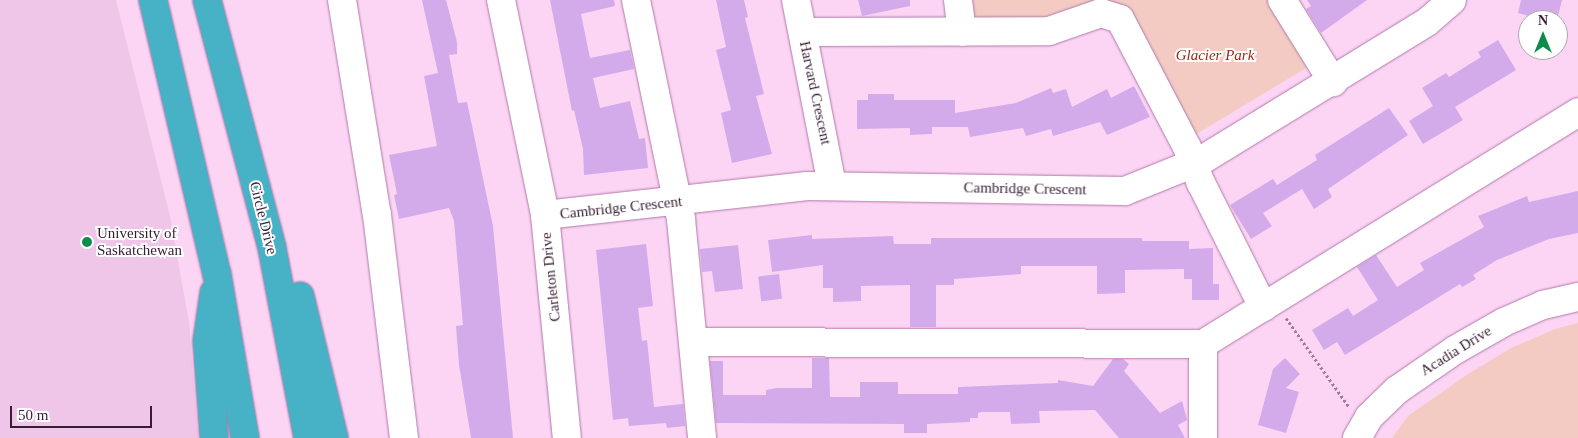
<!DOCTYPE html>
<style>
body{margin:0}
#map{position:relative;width:1578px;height:438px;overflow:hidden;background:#fcd5f5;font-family:Georgia,serif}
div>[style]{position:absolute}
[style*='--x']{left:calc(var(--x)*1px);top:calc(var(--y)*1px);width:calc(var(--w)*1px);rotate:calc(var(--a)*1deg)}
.built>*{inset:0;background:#efc6e7}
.green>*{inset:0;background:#f3cbc3}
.building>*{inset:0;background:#d3abeb;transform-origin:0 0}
.path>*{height:3px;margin-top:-1.5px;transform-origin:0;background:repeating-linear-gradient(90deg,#9b7c96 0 2.5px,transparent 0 5px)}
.roads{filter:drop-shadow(0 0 1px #b378aa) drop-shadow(0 0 1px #b378aa)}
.minor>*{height:28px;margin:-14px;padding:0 14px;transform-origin:14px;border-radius:14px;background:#fff}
.highway>*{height:28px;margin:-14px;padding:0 14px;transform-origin:14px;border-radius:14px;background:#47b2c6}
.dots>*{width:14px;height:14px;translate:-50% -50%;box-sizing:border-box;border:2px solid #fff;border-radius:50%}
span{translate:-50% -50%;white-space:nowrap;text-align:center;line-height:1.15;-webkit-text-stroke:4px #fff;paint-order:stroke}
.park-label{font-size:15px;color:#972813;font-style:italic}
.street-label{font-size:15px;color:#361e32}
.poi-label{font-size:15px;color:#361e32}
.left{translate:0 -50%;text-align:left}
.north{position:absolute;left:1518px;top:10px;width:50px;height:50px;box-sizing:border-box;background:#fff;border:1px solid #afa5ad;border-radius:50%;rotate:0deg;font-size:14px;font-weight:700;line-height:20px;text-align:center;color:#361e32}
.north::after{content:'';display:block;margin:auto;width:18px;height:22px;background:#0c8d4a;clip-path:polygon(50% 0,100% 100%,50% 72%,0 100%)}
.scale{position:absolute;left:10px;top:406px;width:142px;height:22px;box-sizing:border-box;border:2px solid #361e32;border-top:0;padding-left:6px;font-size:15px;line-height:18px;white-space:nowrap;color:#361e32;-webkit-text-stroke:4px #fff;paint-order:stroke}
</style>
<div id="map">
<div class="built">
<i style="clip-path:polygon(0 0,116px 0,170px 216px,189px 322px,198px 438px,0 438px)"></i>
</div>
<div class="green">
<i style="clip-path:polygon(964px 0,1270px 0,1311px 65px,1193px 136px,1124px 7px,1068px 19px,967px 19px)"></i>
<i style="clip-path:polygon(1578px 323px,1578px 438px,1392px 438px,1408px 416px,1468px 374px,1511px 348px,1555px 329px)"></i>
</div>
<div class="building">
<i style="clip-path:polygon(422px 0,446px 0,457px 42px,457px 54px,449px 55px,458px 103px,467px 102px,493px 226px,513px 438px,471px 438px,459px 365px,456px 326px,463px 325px,454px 221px,449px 208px,399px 219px,394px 195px,397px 194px,389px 155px,437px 146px,424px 76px,438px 73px)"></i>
<i style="clip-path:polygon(550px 0,614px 0,615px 6px,581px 14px,590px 58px,630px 50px,634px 69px,593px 78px,600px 108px,630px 101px,639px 139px,645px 138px,648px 168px,584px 175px,583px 149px,574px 110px,572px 111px)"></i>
<i style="clip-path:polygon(716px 0,744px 0,748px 17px,745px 18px,764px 94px,756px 96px,772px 154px,732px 163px,721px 113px,731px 110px,716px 50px,726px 47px)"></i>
<i style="clip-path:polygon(858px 0,910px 0,910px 6px,862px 16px)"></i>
<i style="clip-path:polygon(1307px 0,1367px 0,1321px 33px,1306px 9px,1311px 6px)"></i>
<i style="clip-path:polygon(1521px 0,1562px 0,1557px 20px,1531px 20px,1532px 17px,1518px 13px)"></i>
<i style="clip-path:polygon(1498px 40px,1516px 70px,1455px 107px,1463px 120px,1423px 144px,1409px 121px,1433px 106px,1422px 88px,1446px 73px,1449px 77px,1481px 57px,1478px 52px)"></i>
<i style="clip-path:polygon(1134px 86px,1150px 117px,1107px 135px,1100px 122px,1053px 136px,1051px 129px,1026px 136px,1023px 128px,970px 137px,968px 127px,932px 127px,932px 134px,910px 135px,910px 128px,857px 129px,857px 100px,868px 100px,868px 94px,894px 94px,894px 100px,955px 100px,955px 113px,1016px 103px,1051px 88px,1053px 93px,1066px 89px,1072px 107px,1107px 89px,1111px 98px)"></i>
<i style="clip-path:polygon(1389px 108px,1408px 135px,1328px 189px,1332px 197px,1314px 209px,1302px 189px,1263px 213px,1272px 226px,1251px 239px,1230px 205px,1273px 179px,1277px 185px,1317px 160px,1315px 155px)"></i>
<i style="clip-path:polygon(1578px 191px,1578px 233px,1549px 239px,1497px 260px,1473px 275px,1476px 279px,1462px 287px,1460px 284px,1345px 355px,1337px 342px,1324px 350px,1312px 330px,1348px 308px,1353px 316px,1378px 300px,1357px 267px,1376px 255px,1397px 287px,1424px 270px,1420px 263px,1484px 227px,1478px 216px,1527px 196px,1529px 202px)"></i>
<i style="clip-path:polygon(812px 235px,812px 239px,893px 236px,894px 244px,931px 244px,931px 238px,1142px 238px,1142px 241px,1189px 241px,1189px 249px,1213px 248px,1213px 284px,1219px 284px,1219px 300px,1192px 300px,1192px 279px,1184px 279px,1184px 269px,1125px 270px,1125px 293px,1097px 294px,1097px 266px,1021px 266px,1021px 274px,954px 279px,954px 285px,936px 285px,936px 327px,910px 327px,910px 285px,861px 286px,861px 301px,833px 302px,833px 288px,823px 288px,823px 265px,772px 272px,768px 240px)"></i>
<i style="clip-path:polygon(646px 244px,653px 306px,638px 308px,642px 341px,647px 340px,654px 407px,683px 404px,685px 426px,667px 428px,666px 423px,629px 426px,628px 418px,613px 420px,596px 250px)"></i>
<i style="clip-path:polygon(738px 245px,743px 289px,715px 292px,712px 271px,702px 272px,700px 249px)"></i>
<i style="left:779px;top:274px;width:25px;height:21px;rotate:83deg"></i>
<i style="clip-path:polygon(812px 358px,829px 358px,830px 397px,860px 397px,860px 382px,898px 382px,898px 394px,958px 394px,958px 387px,1058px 383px,1058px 380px,1093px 386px,1113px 359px,1123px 359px,1129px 364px,1124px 371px,1160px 413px,1182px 401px,1187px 420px,1178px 425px,1185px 438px,1119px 438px,1095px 410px,1039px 411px,1040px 423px,1011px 424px,1010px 412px,982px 412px,978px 413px,978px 418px,970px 418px,970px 422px,927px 424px,927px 433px,904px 433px,904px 424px,716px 423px,710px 361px,723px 361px,723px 395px,766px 395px,766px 390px,777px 388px,812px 388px)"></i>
<i style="clip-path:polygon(1285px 358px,1300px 374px,1286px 388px,1299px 392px,1286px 433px,1258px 425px,1273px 369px)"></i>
</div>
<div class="path">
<i style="--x:1286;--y:318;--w:109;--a:54.7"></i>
</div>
<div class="roads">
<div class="minor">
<i style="--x:342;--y:0;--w:218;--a:80.8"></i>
<i style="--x:377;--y:215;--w:225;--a:83.1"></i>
<i style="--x:501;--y:0;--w:219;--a:78.4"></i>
<i style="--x:545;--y:215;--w:224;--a:84.4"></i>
<i style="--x:636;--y:0;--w:224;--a:78.4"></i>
<i style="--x:681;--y:219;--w:220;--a:84.5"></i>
<i style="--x:796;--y:0;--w:189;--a:79"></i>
<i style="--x:958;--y:0;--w:32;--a:83"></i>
<i style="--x:1282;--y:0;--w:97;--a:58.1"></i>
<i style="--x:803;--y:32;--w:246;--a:-0.2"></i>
<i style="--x:1049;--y:31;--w:55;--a:-19.1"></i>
<i style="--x:1101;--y:13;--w:20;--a:18"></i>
<i style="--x:1120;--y:19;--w:144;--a:62.4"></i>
<i style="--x:1187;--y:147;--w:39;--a:69"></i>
<i style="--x:1201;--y:183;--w:139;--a:63.4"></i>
<i style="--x:545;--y:215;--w:264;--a:-6.3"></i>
<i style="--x:807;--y:186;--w:318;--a:0.9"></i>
<i style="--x:1125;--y:191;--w:83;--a:-21.9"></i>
<i style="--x:1202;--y:160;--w:264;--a:-31.5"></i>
<i style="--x:1427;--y:22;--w:33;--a:-41"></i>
<i style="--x:693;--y:342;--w:510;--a:0.22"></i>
<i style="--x:1203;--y:344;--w:441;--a:-31.7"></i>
<i style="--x:1203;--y:438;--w:94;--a:-90"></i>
<i style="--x:1357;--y:438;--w:24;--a:-60"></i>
<i style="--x:1369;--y:417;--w:39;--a:-44"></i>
<i style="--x:1397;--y:390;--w:70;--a:-34.6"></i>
<i style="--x:1455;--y:350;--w:56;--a:-29.7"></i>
<i style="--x:1504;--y:322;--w:43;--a:-23.6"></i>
<i style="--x:1543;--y:305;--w:36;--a:-13"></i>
</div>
<div class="highway">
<i style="--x:153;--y:0;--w:281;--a:76.9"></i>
<i style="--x:217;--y:274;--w:166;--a:80.3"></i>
<i style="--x:207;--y:0;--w:256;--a:75.3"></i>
<i style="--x:272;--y:248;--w:193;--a:79.3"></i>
<i style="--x:300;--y:296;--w:146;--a:76.5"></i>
<i style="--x:214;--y:438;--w:97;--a:-94.1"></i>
<i style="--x:207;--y:341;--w:49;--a:-81.7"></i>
</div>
</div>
<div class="dots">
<i style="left:87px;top:242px;background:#0c8d4a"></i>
</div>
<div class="park-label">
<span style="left:1215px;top:56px">Glacier Park</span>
</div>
<div class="street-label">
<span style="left:815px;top:93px;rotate:78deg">Harvard Crescent</span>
<span style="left:1025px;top:189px;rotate:1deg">Cambridge Crescent</span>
<span style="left:621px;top:208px;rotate:-6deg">Cambridge Crescent</span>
<span style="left:263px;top:218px;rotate:76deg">Circle Drive</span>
<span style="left:551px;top:277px;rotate:-96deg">Carleton Drive</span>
<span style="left:1456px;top:351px;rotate:-32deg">Acadia Drive</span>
</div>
<div class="poi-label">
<span class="left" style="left:97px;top:242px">University of<br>Saskatchewan</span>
</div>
<div class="north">N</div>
<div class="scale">50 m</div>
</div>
